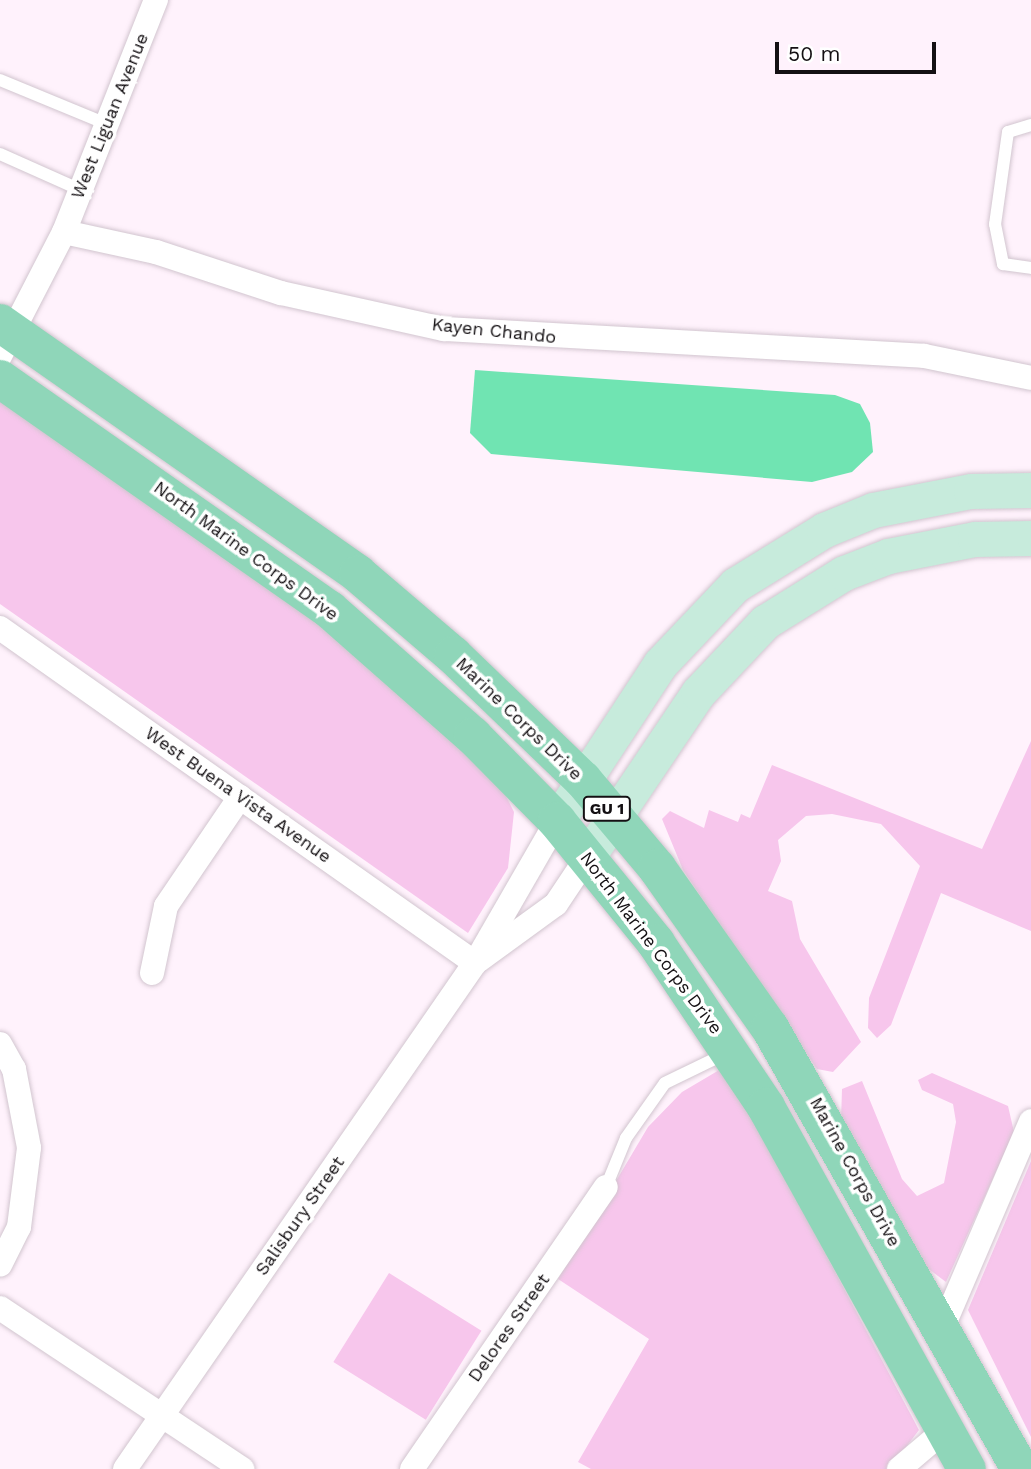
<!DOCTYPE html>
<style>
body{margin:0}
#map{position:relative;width:1031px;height:1469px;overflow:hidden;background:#fff2fc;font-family:"Work Sans",sans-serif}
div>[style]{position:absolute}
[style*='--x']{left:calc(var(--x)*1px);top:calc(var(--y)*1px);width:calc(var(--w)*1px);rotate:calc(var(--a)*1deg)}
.green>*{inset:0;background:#f7c6ec;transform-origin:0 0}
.water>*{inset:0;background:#70e4b2}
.roads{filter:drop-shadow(0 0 2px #d2c5cf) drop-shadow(0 0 2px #d2c5cf)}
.lane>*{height:12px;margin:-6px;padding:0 6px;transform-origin:6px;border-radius:6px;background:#fff}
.street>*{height:24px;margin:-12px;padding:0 12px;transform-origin:12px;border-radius:12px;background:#fff}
.secondary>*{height:35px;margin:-17.5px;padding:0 17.5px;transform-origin:17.5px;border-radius:17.5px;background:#c7ebdc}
.primary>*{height:38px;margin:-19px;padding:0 19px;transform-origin:19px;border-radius:19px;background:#8fd6b9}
span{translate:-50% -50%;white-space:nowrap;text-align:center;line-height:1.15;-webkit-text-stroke:7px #fff;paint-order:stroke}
.shield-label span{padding:2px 5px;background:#fff;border:2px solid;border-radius:5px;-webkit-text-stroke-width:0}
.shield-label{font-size:16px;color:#141013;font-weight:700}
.street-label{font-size:18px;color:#141013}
.scale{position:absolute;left:775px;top:42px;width:161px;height:32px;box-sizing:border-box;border:4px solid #141013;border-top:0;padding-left:9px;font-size:21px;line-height:24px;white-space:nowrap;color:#141013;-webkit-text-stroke:5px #fff;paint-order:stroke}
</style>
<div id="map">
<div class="green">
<i style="clip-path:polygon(0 398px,258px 571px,488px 760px,514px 812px,508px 868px,468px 933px,0 604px)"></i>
<i style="clip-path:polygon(1031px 741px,1031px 931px,941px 893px,891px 1025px,877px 1038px,868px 1028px,869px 998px,920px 866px,881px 824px,832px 814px,806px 816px,778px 840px,781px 861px,768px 891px,792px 901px,800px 939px,861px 1042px,833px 1072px,817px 1069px,683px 870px,662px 819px,670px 811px,704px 828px,709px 810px,738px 822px,741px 814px,750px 818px,772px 765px,982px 849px)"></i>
<i style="clip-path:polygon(726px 1066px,919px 1430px,889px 1469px,591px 1469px,578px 1462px,649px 1339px,558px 1279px,648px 1127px,682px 1092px)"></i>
<i style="clip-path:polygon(932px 1073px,1008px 1106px,1014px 1132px,946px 1282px,926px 1267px,841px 1121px,842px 1089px,862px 1081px,902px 1179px,917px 1196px,944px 1183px,956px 1122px,953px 1104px,922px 1090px,918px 1080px)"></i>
<i style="clip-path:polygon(1031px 1161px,1031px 1437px,968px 1310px)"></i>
<i style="left:389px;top:1273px;width:109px;height:105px;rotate:32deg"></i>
</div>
<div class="water">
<i style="clip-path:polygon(475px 370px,835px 395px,860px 404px,870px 423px,873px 452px,852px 472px,812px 482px,491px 454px,470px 433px)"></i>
</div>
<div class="roads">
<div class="lane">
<i style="--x:0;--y:80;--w:116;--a:22.4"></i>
<i style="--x:1031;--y:125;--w:24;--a:163"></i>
<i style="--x:1008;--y:132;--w:93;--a:98"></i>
<i style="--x:995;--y:224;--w:41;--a:78.7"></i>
<i style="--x:1003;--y:264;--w:28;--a:8"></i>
<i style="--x:0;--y:154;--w:89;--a:24"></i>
<i style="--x:606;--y:1187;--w:53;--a:-67.8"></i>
<i style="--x:626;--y:1138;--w:67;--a:-54.7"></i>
<i style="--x:665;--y:1083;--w:69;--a:-25.8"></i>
</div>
<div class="street">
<i style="--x:64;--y:232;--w:250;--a:-68.4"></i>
<i style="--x:0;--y:356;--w:140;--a:-62.7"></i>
<i style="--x:64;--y:232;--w:94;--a:12.3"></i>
<i style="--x:156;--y:252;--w:132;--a:18.2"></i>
<i style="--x:281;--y:293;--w:167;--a:12.5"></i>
<i style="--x:444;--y:329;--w:481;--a:3.2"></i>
<i style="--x:924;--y:356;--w:109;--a:11.6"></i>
<i style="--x:0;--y:628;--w:581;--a:35.19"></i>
<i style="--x:479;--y:960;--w:95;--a:-36"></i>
<i style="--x:556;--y:904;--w:58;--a:-56.3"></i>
<i style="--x:152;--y:973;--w:68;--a:-78.2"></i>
<i style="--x:166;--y:906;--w:132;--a:-55.8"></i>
<i style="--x:0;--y:1044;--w:29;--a:61"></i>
<i style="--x:14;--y:1069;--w:80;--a:79.2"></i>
<i style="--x:29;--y:1148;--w:80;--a:97.2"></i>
<i style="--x:19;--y:1227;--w:42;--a:116.6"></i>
<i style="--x:0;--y:1308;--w:291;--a:33.6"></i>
<i style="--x:942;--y:1329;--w:226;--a:-66.8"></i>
<i style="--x:125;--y:1469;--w:615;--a:-55.33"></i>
<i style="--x:475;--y:963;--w:164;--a:-60"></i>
<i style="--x:412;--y:1469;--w:342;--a:-55.5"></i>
<i style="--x:899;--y:1469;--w:60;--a:-40.3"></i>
</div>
<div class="secondary">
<i style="--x:557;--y:821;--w:188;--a:-56.7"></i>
<i style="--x:660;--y:664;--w:109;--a:-46.5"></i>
<i style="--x:735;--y:585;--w:105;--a:-31.7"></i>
<i style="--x:824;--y:530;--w:53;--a:-22.2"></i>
<i style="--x:873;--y:510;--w:100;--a:-11"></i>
<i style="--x:971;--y:491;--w:60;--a:-1"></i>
<i style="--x:588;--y:856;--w:197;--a:-56"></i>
<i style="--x:698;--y:693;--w:98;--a:-46.7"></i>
<i style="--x:765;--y:622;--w:93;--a:-31.8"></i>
<i style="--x:844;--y:573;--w:47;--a:-21.1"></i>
<i style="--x:888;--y:556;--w:89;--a:-11.1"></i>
<i style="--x:975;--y:539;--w:56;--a:-1"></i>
</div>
<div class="primary">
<i style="--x:0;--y:323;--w:437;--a:35"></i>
<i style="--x:358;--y:574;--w:125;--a:40.5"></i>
<i style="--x:453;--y:655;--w:180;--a:43.9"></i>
<i style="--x:583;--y:780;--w:115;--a:49.9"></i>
<i style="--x:657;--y:868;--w:196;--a:54.8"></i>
<i style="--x:770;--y:1028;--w:507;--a:60.45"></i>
<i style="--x:0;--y:379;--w:403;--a:35"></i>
<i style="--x:330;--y:610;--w:191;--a:41.4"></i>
<i style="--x:473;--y:736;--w:120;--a:45.3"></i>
<i style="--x:557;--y:821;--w:157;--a:50.9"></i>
<i style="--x:656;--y:943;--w:197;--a:56.1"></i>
<i style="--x:766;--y:1107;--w:414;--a:61"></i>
</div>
</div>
<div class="shield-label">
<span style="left:607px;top:809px">GU 1</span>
</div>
<div class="street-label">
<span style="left:110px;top:116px;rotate:-68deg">West Liguan Avenue</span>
<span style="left:494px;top:331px;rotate:6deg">Kayen Chando</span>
<span style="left:246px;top:551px;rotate:36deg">North Marine Corps Drive</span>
<span style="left:519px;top:719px;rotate:44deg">Marine Corps Drive</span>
<span style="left:238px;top:795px;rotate:35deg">West Buena Vista Avenue</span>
<span style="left:651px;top:943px;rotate:53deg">North Marine Corps Drive</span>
<span style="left:855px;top:1172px;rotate:61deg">Marine Corps Drive</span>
<span style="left:300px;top:1216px;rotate:-55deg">Salisbury Street</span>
<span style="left:509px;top:1328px;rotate:-55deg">Delores Street</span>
</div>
<div class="scale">50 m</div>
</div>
